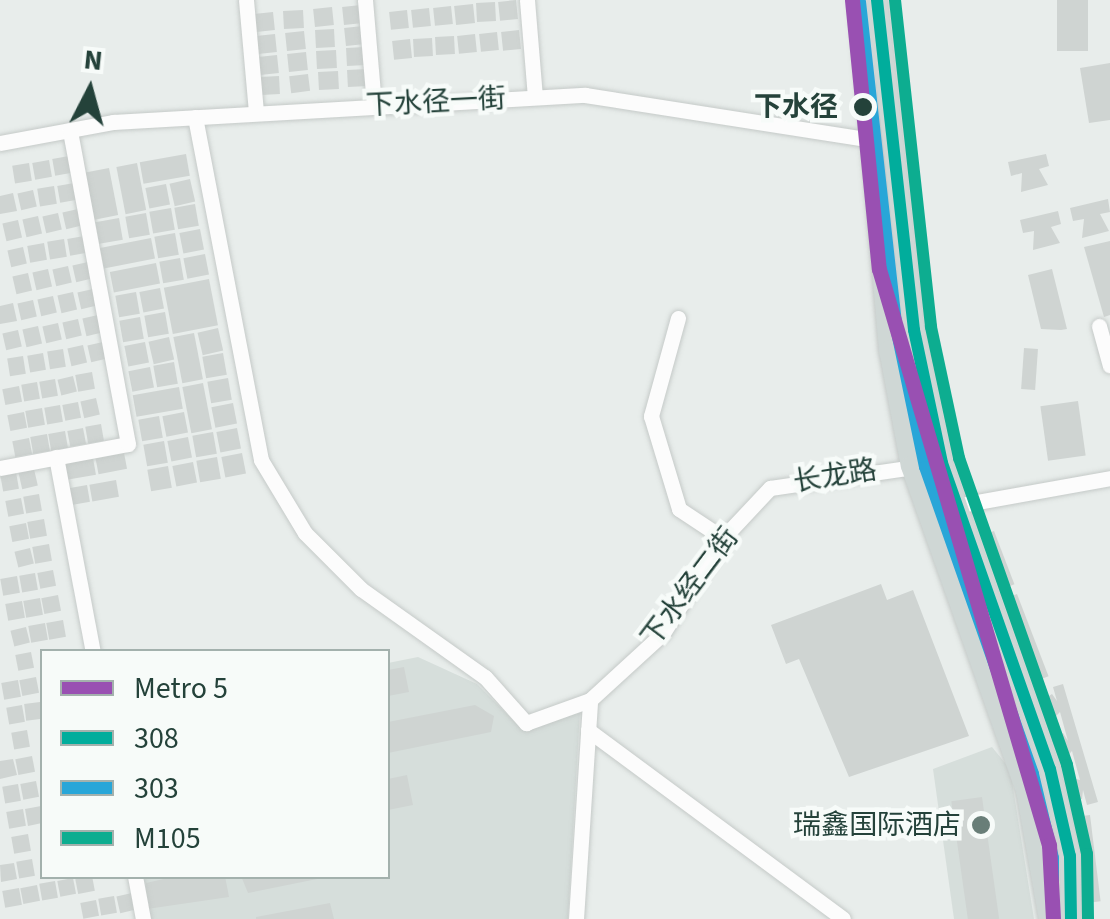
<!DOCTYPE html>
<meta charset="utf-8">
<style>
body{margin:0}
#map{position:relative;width:1110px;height:919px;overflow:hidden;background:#e8edeb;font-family:"Source Sans 3","Noto Sans SC",sans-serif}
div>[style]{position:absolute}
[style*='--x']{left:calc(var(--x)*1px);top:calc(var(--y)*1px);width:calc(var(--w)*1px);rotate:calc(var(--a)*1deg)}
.built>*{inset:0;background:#d6dedb}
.building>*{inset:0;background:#cfd4d2;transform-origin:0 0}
.roads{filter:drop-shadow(0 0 2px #c5cac8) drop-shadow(0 0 2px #c5cac8)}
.minor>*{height:15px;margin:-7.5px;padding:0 7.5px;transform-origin:7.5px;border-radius:7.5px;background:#fcfcfc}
.major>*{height:20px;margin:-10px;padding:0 10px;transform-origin:10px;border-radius:10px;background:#cfd7d5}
.bus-1>*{height:12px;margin:-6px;padding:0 6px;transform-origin:6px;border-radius:6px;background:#01ad9c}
.bus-2>*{height:12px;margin:-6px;padding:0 6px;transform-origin:6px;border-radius:6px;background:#28a6d8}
.bus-3>*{height:12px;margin:-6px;padding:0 6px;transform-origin:6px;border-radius:6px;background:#0dad90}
.metro-1>*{height:15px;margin:-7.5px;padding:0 7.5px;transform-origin:7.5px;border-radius:7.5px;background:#9950b2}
.dots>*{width:28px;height:28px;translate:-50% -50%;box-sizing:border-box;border:5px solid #f7fbf9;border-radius:50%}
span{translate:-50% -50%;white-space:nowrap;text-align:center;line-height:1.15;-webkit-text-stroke:9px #f7fbf9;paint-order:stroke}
.street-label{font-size:28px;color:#24423a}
.stop-label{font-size:28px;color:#24423a;font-weight:700}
.right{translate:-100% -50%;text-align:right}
.poi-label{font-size:28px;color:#24423a}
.legend{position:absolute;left:40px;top:649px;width:350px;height:230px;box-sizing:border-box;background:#f7fbf9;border:2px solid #a3b1ad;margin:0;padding:12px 18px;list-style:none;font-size:30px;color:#24423a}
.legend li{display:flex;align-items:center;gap:20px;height:50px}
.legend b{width:50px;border:2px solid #a3b1ad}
.north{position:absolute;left:40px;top:40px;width:100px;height:100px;-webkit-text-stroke:8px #f7fbf9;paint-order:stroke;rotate:6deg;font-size:28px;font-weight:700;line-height:40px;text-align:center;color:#24423a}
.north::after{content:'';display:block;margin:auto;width:35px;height:45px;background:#24423a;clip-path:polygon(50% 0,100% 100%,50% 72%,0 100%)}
</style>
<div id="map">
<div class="built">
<i style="clip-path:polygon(418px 657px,477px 684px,524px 731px,580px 711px,568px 919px,144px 919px,136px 877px,388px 876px,388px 663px)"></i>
<i style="clip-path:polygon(992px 747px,1010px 769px,1034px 919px,954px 919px,933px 769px)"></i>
</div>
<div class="building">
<i style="left:516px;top:0;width:19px;height:18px;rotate:84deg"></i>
<i style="left:1057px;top:0;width:31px;height:51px"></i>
<i style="left:495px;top:2px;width:19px;height:19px;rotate:87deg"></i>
<i style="left:473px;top:4px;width:19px;height:19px;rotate:84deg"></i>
<i style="left:361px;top:5px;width:18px;height:19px;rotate:84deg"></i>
<i style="left:451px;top:6px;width:18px;height:18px;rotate:84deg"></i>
<i style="left:332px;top:7px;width:18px;height:19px;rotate:84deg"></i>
<i style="left:429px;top:8px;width:18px;height:18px;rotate:84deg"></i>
<i style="left:303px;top:10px;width:18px;height:20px;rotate:87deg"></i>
<i style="left:407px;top:10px;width:18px;height:18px;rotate:84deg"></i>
<i style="left:273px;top:12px;width:18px;height:19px;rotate:84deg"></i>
<i style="left:363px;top:26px;width:18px;height:19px;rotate:84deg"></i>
<i style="left:334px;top:29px;width:18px;height:19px;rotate:87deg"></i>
<i style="left:519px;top:30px;width:19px;height:18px;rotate:84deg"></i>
<i style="left:304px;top:31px;width:18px;height:19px;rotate:84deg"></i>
<i style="left:497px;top:32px;width:18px;height:18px;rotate:84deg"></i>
<i style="left:275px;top:34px;width:18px;height:19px;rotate:84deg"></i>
<i style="left:475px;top:34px;width:18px;height:18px;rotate:84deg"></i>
<i style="left:454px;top:36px;width:18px;height:19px;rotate:87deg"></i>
<i style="left:432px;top:38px;width:18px;height:19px;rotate:87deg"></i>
<i style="left:410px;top:39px;width:19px;height:18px;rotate:84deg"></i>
<i style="left:365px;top:47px;width:18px;height:19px;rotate:87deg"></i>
<i style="left:336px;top:50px;width:18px;height:20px;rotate:87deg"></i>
<i style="left:306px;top:52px;width:18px;height:19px;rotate:84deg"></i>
<i style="left:277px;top:55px;width:18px;height:19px;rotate:84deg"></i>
<i style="clip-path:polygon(1110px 63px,1110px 120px,1089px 123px,1080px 68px)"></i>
<i style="left:367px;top:69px;width:17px;height:20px;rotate:87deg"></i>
<i style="left:338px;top:71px;width:18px;height:20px;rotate:87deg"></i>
<i style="left:308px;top:74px;width:17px;height:19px;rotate:83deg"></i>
<i style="left:279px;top:76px;width:18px;height:19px;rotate:87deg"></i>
<i style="left:186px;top:154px;width:22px;height:47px;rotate:80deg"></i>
<i style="clip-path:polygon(1046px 154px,1049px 166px,1039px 169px,1048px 185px,1021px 192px,1022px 173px,1011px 176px,1008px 162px)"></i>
<i style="left:69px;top:156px;width:17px;height:17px;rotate:80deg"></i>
<i style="left:49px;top:160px;width:17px;height:17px;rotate:80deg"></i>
<i style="left:29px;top:163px;width:18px;height:17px;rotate:81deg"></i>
<i style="left:137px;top:163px;width:48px;height:21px;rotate:79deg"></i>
<i style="left:109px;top:168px;width:48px;height:24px;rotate:79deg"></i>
<i style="left:190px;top:179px;width:23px;height:21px;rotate:77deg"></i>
<i style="left:74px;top:183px;width:17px;height:17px;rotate:80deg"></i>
<i style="left:166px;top:184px;width:21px;height:21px;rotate:79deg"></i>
<i style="left:54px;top:186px;width:18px;height:17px;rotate:81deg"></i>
<i style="left:33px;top:190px;width:17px;height:16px;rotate:77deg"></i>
<i style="clip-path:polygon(13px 193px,17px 211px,0 214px,0 196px)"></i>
<i style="clip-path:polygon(1108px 199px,1110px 212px,1100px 214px,1109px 231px,1082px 238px,1084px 219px,1073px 221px,1070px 208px)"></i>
<i style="left:195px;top:204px;width:22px;height:21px;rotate:80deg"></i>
<i style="left:171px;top:208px;width:22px;height:22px;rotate:80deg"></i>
<i style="left:78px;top:209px;width:17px;height:16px;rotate:77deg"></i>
<i style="clip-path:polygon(1058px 211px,1061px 224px,1051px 227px,1060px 243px,1033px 250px,1034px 231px,1023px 233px,1020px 220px)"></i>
<i style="left:58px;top:213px;width:17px;height:16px;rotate:77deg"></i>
<i style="left:146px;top:213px;width:22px;height:21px;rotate:80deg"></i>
<i style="left:38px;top:216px;width:18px;height:16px;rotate:77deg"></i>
<i style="left:119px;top:218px;width:22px;height:24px;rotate:80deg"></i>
<i style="left:18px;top:220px;width:18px;height:16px;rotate:77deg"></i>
<i style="left:200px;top:229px;width:21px;height:21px;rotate:79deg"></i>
<i style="left:175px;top:233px;width:22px;height:21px;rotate:80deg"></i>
<i style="left:84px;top:236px;width:17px;height:17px;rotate:80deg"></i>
<i style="left:151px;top:238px;width:21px;height:52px;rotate:79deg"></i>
<i style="left:64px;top:239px;width:18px;height:17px;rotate:81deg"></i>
<i style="clip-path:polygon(1110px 241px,1110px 315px,1104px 317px,1084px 247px)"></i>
<i style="left:44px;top:243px;width:17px;height:17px;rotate:80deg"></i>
<i style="left:23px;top:247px;width:17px;height:16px;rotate:77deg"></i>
<i style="left:205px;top:254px;width:21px;height:22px;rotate:79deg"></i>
<i style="left:180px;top:258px;width:22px;height:21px;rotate:80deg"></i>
<i style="left:88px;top:262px;width:17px;height:16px;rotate:77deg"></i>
<i style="left:156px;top:263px;width:21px;height:47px;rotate:79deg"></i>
<i style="left:68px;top:266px;width:17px;height:16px;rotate:77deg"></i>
<i style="left:48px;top:269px;width:18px;height:16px;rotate:77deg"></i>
<i style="clip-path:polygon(1052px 269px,1067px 329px,1061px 330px,1041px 329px,1028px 275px)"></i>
<i style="left:28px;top:273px;width:18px;height:16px;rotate:77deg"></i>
<i style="left:209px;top:279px;width:47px;height:46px;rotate:79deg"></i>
<i style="left:160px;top:288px;width:21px;height:21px;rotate:79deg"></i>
<i style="left:93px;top:289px;width:17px;height:16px;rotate:77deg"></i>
<i style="left:73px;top:292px;width:18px;height:16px;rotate:77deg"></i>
<i style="left:136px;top:292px;width:22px;height:21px;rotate:80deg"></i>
<i style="left:53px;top:296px;width:17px;height:16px;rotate:77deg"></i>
<i style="left:33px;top:300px;width:17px;height:16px;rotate:77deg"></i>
<i style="clip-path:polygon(13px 303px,17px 321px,0 324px,0 306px)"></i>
<i style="left:165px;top:312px;width:22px;height:21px;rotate:80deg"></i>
<i style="left:98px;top:315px;width:18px;height:16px;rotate:77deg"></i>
<i style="left:140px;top:317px;width:22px;height:21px;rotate:80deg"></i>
<i style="left:78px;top:319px;width:17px;height:16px;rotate:77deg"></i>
<i style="left:58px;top:323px;width:17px;height:16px;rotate:77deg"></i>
<i style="left:38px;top:326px;width:18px;height:16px;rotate:77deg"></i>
<i style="left:218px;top:328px;width:23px;height:21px;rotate:77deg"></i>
<i style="left:18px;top:330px;width:17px;height:16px;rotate:77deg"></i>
<i style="left:194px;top:333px;width:47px;height:21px;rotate:79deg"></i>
<i style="left:169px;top:337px;width:23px;height:21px;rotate:77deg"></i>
<i style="left:103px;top:342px;width:17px;height:16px;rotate:77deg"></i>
<i style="left:145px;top:342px;width:21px;height:21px;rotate:79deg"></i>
<i style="left:83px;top:345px;width:18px;height:16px;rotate:77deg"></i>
<i style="left:1024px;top:348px;width:14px;height:41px;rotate:4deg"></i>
<i style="left:63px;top:349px;width:18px;height:16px;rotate:81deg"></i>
<i style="left:43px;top:353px;width:17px;height:16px;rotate:80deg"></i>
<i style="left:223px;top:353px;width:22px;height:21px;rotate:80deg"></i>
<i style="left:23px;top:356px;width:18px;height:16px;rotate:81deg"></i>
<i style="left:174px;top:362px;width:22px;height:21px;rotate:80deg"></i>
<i style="left:150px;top:367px;width:21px;height:22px;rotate:79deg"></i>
<i style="left:92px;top:372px;width:17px;height:17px;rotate:80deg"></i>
<i style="left:73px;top:376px;width:16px;height:16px;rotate:76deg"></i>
<i style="left:228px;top:378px;width:22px;height:21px;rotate:80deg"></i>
<i style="left:55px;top:379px;width:17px;height:16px;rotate:80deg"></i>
<i style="left:37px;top:382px;width:17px;height:16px;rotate:80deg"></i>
<i style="left:203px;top:383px;width:47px;height:21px;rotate:79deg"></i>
<i style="left:19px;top:386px;width:16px;height:17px;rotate:79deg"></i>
<i style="left:179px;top:387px;width:22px;height:47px;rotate:80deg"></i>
<i style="left:96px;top:398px;width:17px;height:16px;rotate:77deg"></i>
<i style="left:1078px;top:401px;width:55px;height:38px;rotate:82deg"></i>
<i style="left:78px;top:402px;width:16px;height:16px;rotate:79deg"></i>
<i style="left:233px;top:403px;width:21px;height:22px;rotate:79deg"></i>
<i style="left:60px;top:405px;width:17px;height:16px;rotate:80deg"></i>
<i style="left:42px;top:408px;width:17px;height:17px;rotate:80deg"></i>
<i style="left:24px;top:412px;width:16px;height:17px;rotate:79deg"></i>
<i style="left:184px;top:412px;width:21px;height:22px;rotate:79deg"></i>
<i style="left:159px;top:416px;width:22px;height:21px;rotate:80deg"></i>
<i style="left:101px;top:424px;width:17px;height:16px;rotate:80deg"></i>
<i style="left:83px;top:428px;width:16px;height:16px;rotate:79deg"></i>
<i style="left:237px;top:428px;width:21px;height:21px;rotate:79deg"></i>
<i style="left:65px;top:431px;width:17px;height:17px;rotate:80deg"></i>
<i style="left:213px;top:432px;width:22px;height:21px;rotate:80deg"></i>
<i style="left:47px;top:434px;width:17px;height:17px;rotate:80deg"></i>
<i style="left:188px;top:437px;width:21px;height:21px;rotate:79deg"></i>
<i style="left:29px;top:438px;width:16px;height:17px;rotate:79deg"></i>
<i style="left:164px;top:441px;width:22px;height:21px;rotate:80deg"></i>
<i style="left:124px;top:453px;width:16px;height:29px;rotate:79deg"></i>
<i style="left:242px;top:453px;width:21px;height:21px;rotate:79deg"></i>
<i style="left:217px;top:457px;width:22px;height:21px;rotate:80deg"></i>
<i style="left:93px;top:458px;width:17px;height:31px;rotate:80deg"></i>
<i style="left:193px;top:462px;width:21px;height:21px;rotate:79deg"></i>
<i style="left:168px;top:466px;width:22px;height:21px;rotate:80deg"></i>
<i style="left:34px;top:469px;width:17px;height:16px;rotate:77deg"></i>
<i style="left:16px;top:472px;width:17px;height:16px;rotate:80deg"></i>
<i style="left:116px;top:480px;width:17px;height:27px;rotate:80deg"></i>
<i style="left:87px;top:485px;width:17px;height:20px;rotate:80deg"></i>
<i style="left:39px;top:494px;width:17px;height:16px;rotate:80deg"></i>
<i style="left:21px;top:498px;width:16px;height:16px;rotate:79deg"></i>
<i style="left:44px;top:519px;width:17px;height:17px;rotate:80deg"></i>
<i style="left:26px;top:523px;width:16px;height:17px;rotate:79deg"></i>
<i style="left:994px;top:531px;width:57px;height:14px;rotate:69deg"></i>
<i style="left:49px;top:544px;width:17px;height:17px;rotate:80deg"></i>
<i style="left:30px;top:548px;width:16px;height:16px;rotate:76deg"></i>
<i style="left:53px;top:570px;width:16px;height:16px;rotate:79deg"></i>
<i style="left:35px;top:573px;width:17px;height:16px;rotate:80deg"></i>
<i style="left:17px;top:576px;width:17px;height:17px;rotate:80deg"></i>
<i style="clip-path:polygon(881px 584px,887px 600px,913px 590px,969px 736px,849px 777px,799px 659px,786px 664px,771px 625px)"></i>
<i style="left:1017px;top:594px;width:88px;height:14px;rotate:69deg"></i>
<i style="left:58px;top:595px;width:16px;height:17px;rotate:79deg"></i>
<i style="left:40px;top:598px;width:17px;height:17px;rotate:80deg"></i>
<i style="left:22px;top:601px;width:17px;height:17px;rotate:80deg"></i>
<i style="left:63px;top:620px;width:17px;height:17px;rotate:80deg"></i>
<i style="left:45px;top:623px;width:17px;height:17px;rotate:80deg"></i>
<i style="left:26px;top:627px;width:16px;height:16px;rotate:76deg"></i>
<i style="left:31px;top:652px;width:16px;height:16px;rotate:79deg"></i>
<i style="clip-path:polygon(404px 667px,409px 692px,388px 696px,388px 670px)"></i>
<i style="left:36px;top:677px;width:16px;height:17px;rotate:79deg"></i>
<i style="left:18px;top:680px;width:17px;height:17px;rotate:80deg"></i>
<i style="clip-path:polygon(1063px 684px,1098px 802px,1087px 805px,1083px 790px,1082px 799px,1069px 799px,1064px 776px,1080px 780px,1072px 751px,1061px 763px,1052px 741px,1063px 733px,1068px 741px,1060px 712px,1049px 723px,1041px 701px,1052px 694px,1057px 701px,1053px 687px)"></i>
<i style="left:40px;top:702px;width:17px;height:16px;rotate:83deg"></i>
<i style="left:22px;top:705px;width:17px;height:16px;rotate:80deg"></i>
<i style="clip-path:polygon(475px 705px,494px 716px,491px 732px,388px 753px,388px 722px)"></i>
<i style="left:27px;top:730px;width:17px;height:16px;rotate:80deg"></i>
<i style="left:32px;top:756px;width:16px;height:17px;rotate:79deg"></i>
<i style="clip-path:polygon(13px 759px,17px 775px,0 779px,0 761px)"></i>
<i style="clip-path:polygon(407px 775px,413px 805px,388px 810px,388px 779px)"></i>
<i style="left:36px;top:781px;width:16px;height:16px;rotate:79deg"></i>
<i style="left:18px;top:784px;width:17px;height:16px;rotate:80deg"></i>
<i style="left:982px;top:797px;width:123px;height:31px;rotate:82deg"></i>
<i style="clip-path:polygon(41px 806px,42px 823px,28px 826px,25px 809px)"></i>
<i style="left:23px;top:809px;width:17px;height:17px;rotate:80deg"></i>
<i style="left:1090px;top:815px;width:87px;height:14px;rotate:83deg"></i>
<i style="left:28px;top:834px;width:17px;height:17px;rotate:80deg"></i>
<i style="left:32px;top:859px;width:17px;height:16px;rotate:80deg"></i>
<i style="clip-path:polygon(14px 863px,17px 879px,1px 882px,0 865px)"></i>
<i style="left:92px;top:876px;width:15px;height:17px;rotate:79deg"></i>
<i style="clip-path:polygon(177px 876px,225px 876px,229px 897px,147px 909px,146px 883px)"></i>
<i style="clip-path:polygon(241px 876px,322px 876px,322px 878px,248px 893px)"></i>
<i style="left:73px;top:878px;width:16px;height:16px;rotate:79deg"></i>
<i style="left:55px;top:881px;width:17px;height:16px;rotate:80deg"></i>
<i style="left:37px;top:885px;width:16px;height:17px;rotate:79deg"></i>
<i style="left:19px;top:888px;width:17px;height:17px;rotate:80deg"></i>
<i style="left:132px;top:893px;width:17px;height:16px;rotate:77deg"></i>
<i style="left:114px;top:896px;width:17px;height:16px;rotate:80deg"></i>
<i style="left:96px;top:900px;width:16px;height:16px;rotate:79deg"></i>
<i style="clip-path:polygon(330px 903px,334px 919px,256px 919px,256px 917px)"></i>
</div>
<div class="roads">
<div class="minor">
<i style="--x:246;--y:0;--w:112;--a:84.9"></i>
<i style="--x:365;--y:0;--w:104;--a:85.1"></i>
<i style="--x:527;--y:0;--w:97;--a:85.3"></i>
<i style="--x:195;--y:117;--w:349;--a:79.1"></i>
<i style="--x:261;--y:460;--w:85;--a:58.9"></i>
<i style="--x:305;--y:533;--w:79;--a:45"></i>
<i style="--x:361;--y:589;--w:152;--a:35.4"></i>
<i style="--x:485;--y:677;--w:62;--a:48.3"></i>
<i style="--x:526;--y:723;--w:68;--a:-19.8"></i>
<i style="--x:590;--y:700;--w:99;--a:-42.5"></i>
<i style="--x:663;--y:633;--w:112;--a:-57.7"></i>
<i style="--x:723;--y:538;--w:69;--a:-46.8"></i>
<i style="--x:770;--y:488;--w:174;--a:-8.3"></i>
<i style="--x:0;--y:143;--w:115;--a:-10.5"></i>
<i style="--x:113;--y:122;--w:473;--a:-3.3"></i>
<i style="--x:585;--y:95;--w:290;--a:8.9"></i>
<i style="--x:678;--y:318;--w:102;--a:105.4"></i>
<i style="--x:651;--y:416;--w:97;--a:73.2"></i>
<i style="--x:679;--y:509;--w:53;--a:33.4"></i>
<i style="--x:1099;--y:326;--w:41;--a:74.6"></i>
<i style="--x:56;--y:457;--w:198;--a:79.3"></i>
<i style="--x:0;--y:468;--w:130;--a:-10.6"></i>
<i style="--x:128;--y:444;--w:319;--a:-100.5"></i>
<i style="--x:927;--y:511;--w:186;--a:-10.2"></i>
<i style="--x:588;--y:730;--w:317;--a:36.5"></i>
<i style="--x:135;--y:876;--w:44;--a:79.5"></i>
<i style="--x:576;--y:919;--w:219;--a:-86.3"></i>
</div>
<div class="major">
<i style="--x:859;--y:0;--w:351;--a:85.1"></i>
<i style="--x:889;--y:350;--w:118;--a:79.3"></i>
<i style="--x:911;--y:466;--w:344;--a:70.5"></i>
<i style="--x:1026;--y:790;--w:131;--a:79.9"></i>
<i style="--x:877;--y:0;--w:332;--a:83.6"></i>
<i style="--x:914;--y:330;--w:136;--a:78.1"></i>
<i style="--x:942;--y:463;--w:324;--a:70.6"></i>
<i style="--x:1050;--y:769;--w:89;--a:77.1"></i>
<i style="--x:1070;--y:856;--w:63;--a:89.1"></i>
</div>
</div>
<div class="bus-1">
<i style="--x:877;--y:0;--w:332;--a:83.6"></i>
<i style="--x:914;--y:330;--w:136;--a:78.1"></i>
<i style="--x:942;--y:463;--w:324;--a:70.6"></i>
<i style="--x:1050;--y:769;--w:89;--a:77.1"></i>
<i style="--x:1070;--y:856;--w:63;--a:89.1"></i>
</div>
<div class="bus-2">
<i style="--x:860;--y:2;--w:332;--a:83.6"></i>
<i style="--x:897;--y:332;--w:138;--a:78.3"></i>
<i style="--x:925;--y:467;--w:325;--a:70.6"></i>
<i style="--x:1033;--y:774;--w:86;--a:76.6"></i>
<i style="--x:1053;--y:858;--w:61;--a:90"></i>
</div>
<div class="bus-3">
<i style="--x:895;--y:0;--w:329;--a:83.7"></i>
<i style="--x:931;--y:327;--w:134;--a:77.9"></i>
<i style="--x:959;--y:458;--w:325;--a:70.6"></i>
<i style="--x:1067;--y:765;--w:91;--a:77.3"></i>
<i style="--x:1087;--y:854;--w:65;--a:89.1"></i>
</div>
<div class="metro-1">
<i style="--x:852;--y:0;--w:270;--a:84.3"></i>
<i style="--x:879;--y:269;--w:601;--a:73.56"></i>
<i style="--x:1049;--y:845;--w:74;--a:86.9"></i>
</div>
<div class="dots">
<i style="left:863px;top:107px;background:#24423a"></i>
<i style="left:981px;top:825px;background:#697e78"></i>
</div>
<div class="street-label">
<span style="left:436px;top:102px;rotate:-3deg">下水径一街</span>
<span style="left:835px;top:476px;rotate:-9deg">长龙路</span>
<span style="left:690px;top:587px;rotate:-53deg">下水经二街</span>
</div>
<div class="stop-label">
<span class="right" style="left:838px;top:107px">下水径</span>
</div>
<div class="poi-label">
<span class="right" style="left:961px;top:825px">瑞鑫国际酒店</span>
</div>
<ul class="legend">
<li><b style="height:12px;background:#9950b2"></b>Metro 5</li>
<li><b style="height:12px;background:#01ad9c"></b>308</li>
<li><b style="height:12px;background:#28a6d8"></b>303</li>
<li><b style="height:12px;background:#0dad90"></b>M105</li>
</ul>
<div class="north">N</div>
</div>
